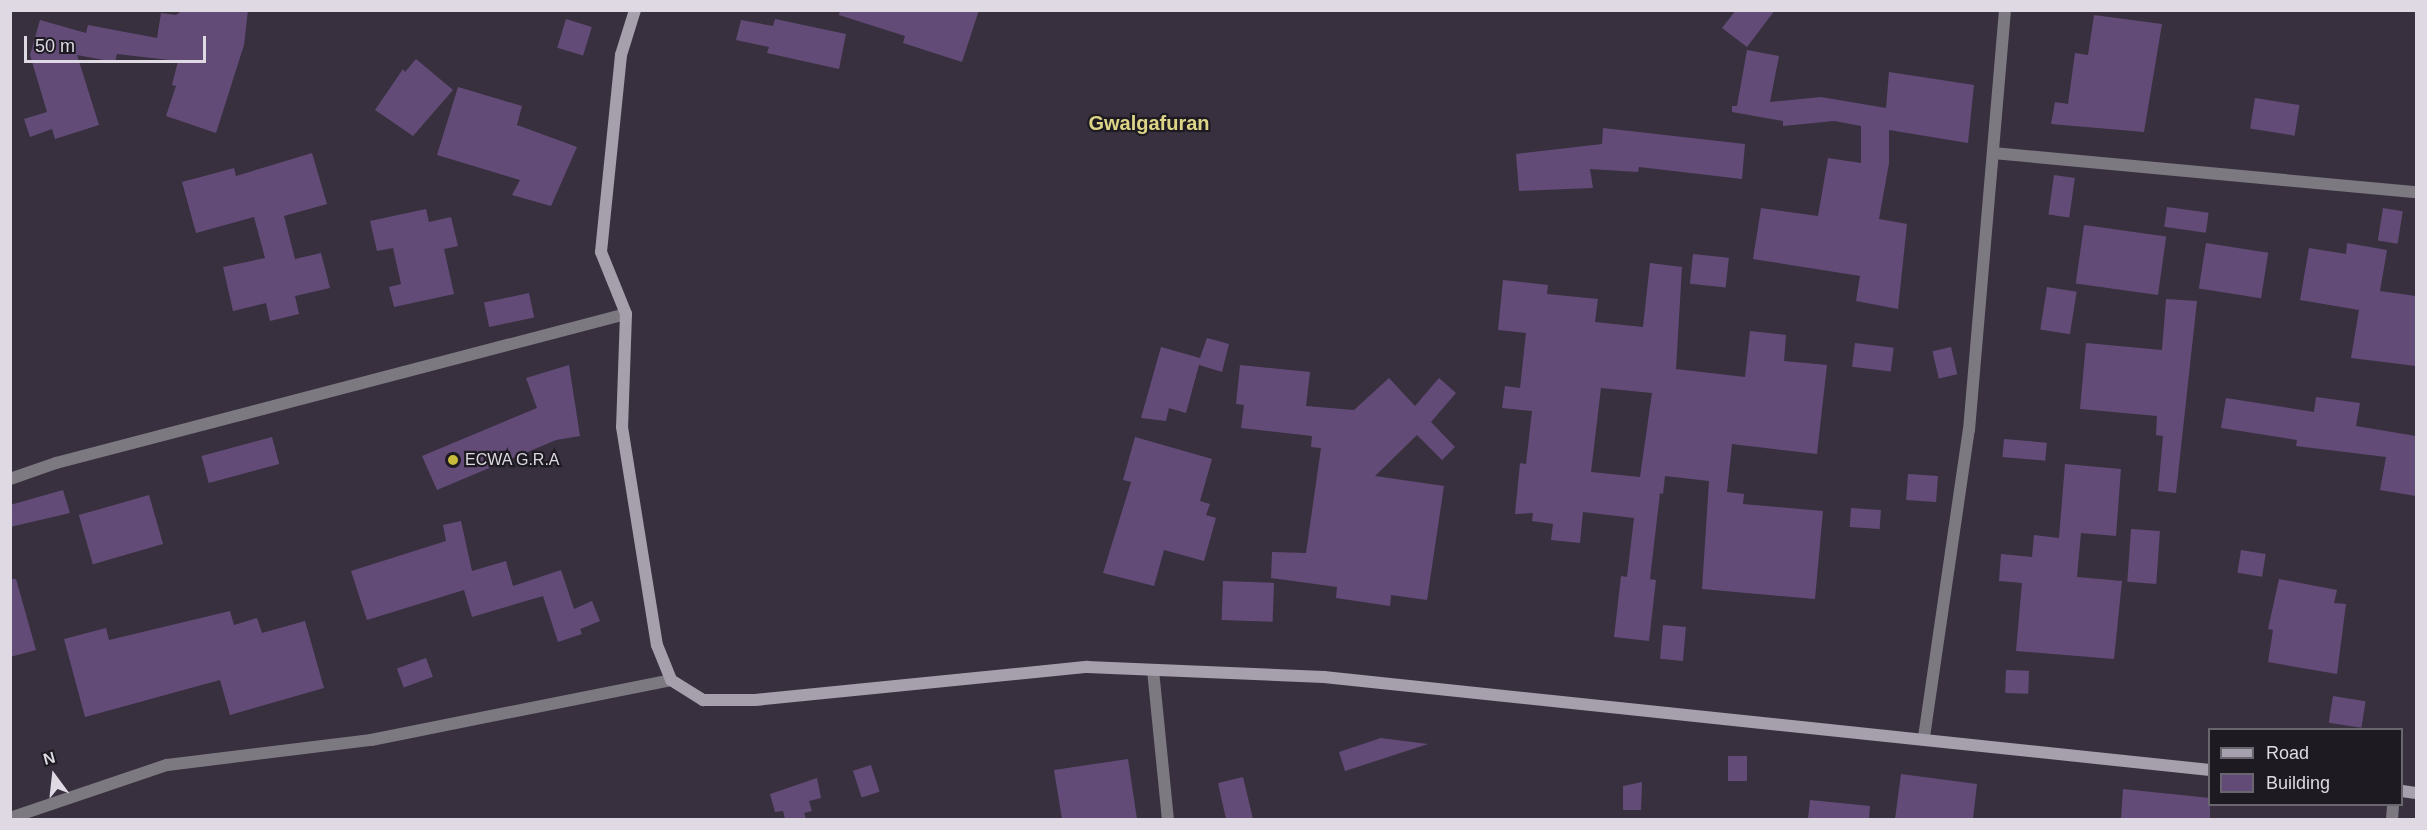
<!DOCTYPE html>
<style>
body{margin:0}
#map{position:relative;width:2427px;height:830px;overflow:hidden;background:#38303f;font-family:Helvetica,sans-serif}
div>[style]{position:absolute}
[style*='--x']{left:calc(var(--x)*1px);top:calc(var(--y)*1px);width:calc(var(--w)*1px);rotate:calc(var(--a)*1deg)}
.building>*{inset:0;background:#634b77;transform-origin:0 0}
.street>*{height:12px;margin:-6px;padding:0 6px;transform-origin:6px;border-radius:6px;background:#7d7981}
.secondary>*{height:12px;margin:-6px;padding:0 6px;transform-origin:6px;border-radius:6px;background:#a69fac}
.dots>*{width:16px;height:16px;translate:-50% -50%;box-sizing:border-box;border:3px solid #1d1a21;border-radius:50%}
span{translate:-50% -50%;white-space:nowrap;text-align:center;line-height:1.15;-webkit-text-stroke:4.5px #1d1a21;paint-order:stroke}
.poi-label{font-size:16px;color:#ded9e3}
.left{translate:0 -50%;text-align:left}
.quarter-label{font-size:20px;color:#dcd486;font-weight:700}
.frame{position:absolute;inset:0;border:12px solid #ded9e3;pointer-events:none}
.legend{position:absolute;left:2208px;top:728px;width:195px;height:78px;box-sizing:border-box;background:#1d1a21;border:2px solid #6a666f;margin:0;padding:8px 10px;list-style:none;font-size:18px;color:#ded9e3}
.legend li{display:flex;align-items:center;gap:12px;height:30px}
.legend b{width:30px;border:2px solid #6a666f}
.north{position:absolute;left:24px;top:746px;width:60px;height:60px;-webkit-text-stroke:4px #1d1a21;paint-order:stroke;rotate:345deg;font-size:16px;font-weight:700;line-height:24px;text-align:center;color:#ded9e3}
.north::after{content:'';display:block;margin:auto;width:21px;height:27px;background:#ded9e3;clip-path:polygon(50% 0,100% 100%,50% 72%,0 100%)}
.scale{position:absolute;left:24px;top:36px;width:182px;height:27px;box-sizing:border-box;border:3px solid #ded9e3;border-top:0;padding-left:8px;font-size:18px;line-height:21px;white-space:nowrap;color:#ded9e3;-webkit-text-stroke:4px #1d1a21;paint-order:stroke}
</style>
<div id="map">
<div class="building">
<i style="clip-path:polygon(183px 10px,248px 10px,244px 45px,216px 133px,166px 116px,176px 86px,172px 85px,178px 61px,117px 54px,115px 62px,77px 55px,99px 125px,55px 139px,52px 129px,30px 137px,24px 119px,47px 112px,30px 55px,40px 20px,86px 33px,88px 25px,157px 38px,161px 13px,176px 15px)"></i>
<i style="clip-path:polygon(840px 10px,979px 10px,962px 62px,903px 43px,905px 36px,839px 15px)"></i>
<i style="clip-path:polygon(1736px 10px,1775px 10px,1747px 47px,1722px 28px)"></i>
<i style="clip-path:polygon(2094px 15px,2162px 24px,2144px 132px,2051px 124px,2055px 102px,2068px 104px,2075px 53px,2088px 55px)"></i>
<i style="left:566px;top:19px;width:27px;height:30px;rotate:17deg"></i>
<i style="clip-path:polygon(775px 19px,846px 34px,839px 69px,767px 53px,769px 47px,736px 40px,741px 20px,773px 26px)"></i>
<i style="clip-path:polygon(1747px 50px,1779px 56px,1770px 102px,1821px 97px,1886px 108px,1889px 72px,1974px 85px,1968px 143px,1889px 130px,1889px 163px,1879px 219px,1907px 224px,1898px 309px,1856px 301px,1860px 276px,1753px 259px,1761px 208px,1818px 216px,1828px 158px,1861px 163px,1861px 126px,1834px 121px,1783px 126px,1783px 121px,1732px 112px,1732px 106px,1737px 106px)"></i>
<i style="clip-path:polygon(416px 59px,453px 90px,413px 136px,375px 110px,403px 69px,405px 72px)"></i>
<i style="clip-path:polygon(458px 87px,522px 106px,517px 125px,577px 147px,551px 206px,512px 195px,520px 180px,437px 155px)"></i>
<i style="left:2255px;top:98px;width:45px;height:31px;rotate:9deg"></i>
<i style="clip-path:polygon(1603px 128px,1745px 144px,1742px 179px,1639px 167px,1638px 172px,1590px 169px,1593px 188px,1519px 191px,1516px 154px,1602px 144px)"></i>
<i style="clip-path:polygon(312px 153px,327px 204px,284px 216px,295px 259px,321px 253px,330px 288px,295px 296px,299px 314px,270px 321px,266px 303px,233px 311px,223px 267px,265px 258px,254px 217px,196px 233px,182px 182px,234px 168px,236px 176px)"></i>
<i style="left:2054px;top:175px;width:21px;height:40px;rotate:8deg"></i>
<i style="left:2167px;top:207px;width:42px;height:20px;rotate:8deg"></i>
<i style="left:2383px;top:208px;width:20px;height:33px;rotate:9deg"></i>
<i style="clip-path:polygon(426px 209px,429px 222px,451px 217px,458px 246px,444px 249px,454px 294px,394px 307px,389px 287px,401px 284px,393px 248px,377px 251px,370px 221px)"></i>
<i style="left:2084px;top:225px;width:83px;height:59px;rotate:8deg"></i>
<i style="left:2206px;top:243px;width:63px;height:46px;rotate:9deg"></i>
<i style="clip-path:polygon(2347px 243px,2387px 250px,2380px 291px,2416px 296px,2416px 366px,2351px 358px,2359px 310px,2300px 300px,2309px 248px,2346px 254px)"></i>
<i style="left:1693px;top:254px;width:36px;height:30px;rotate:6deg"></i>
<i style="clip-path:polygon(evenodd,1650px 263px,1682px 267px,1676px 369px,1745px 377px,1750px 331px,1786px 335px,1784px 361px,1827px 365px,1817px 454px,1732px 444px,1727px 492px,1744px 494px,1743px 504px,1823px 511px,1815px 599px,1702px 589px,1709px 481px,1665px 476px,1663px 494px,1660px 493px,1650px 579px,1656px 580px,1649px 641px,1614px 637px,1621px 576px,1627px 577px,1634px 518px,1583px 512px,1580px 543px,1551px 540px,1553px 524px,1532px 521px,1533px 513px,1515px 514px,1520px 463px,1526px 464px,1532px 411px,1502px 408px,1505px 386px,1520px 388px,1526px 333px,1498px 330px,1503px 280px,1548px 285px,1547px 294px,1598px 299px,1595px 322px,1643px 327px,1650px 263px,1601px 388px,1652px 393px,1640px 477px,1591px 472px,1601px 388px)"></i>
<i style="left:2047px;top:287px;width:30px;height:43px;rotate:9deg"></i>
<i style="left:529px;top:293px;width:25px;height:46px;rotate:78deg"></i>
<i style="clip-path:polygon(2166px 299px,2197px 301px,2176px 493px,2158px 491px,2163px 436px,2156px 435px,2157px 416px,2080px 409px,2086px 343px,2162px 350px)"></i>
<i style="clip-path:polygon(1207px 338px,1229px 344px,1222px 372px,1199px 365px,1186px 413px,1169px 408px,1166px 421px,1141px 418px,1161px 347px,1200px 358px)"></i>
<i style="left:1855px;top:343px;width:39px;height:24px;rotate:7deg"></i>
<i style="left:1951px;top:347px;width:28px;height:19px;rotate:77deg"></i>
<i style="clip-path:polygon(569px 365px,580px 436px,556px 440px,437px 490px,422px 456px,537px 408px,526px 378px)"></i>
<i style="clip-path:polygon(1240px 365px,1310px 372px,1306px 406px,1354px 410px,1389px 378px,1415px 406px,1439px 378px,1456px 393px,1431px 422px,1455px 447px,1442px 460px,1417px 435px,1375px 476px,1444px 486px,1427px 600px,1391px 595px,1390px 606px,1336px 598px,1337px 587px,1271px 578px,1272px 552px,1306px 553px,1321px 448px,1311px 447px,1312px 436px,1241px 428px,1244px 405px,1236px 404px)"></i>
<i style="clip-path:polygon(2316px 397px,2360px 403px,2356px 426px,2416px 436px,2416px 496px,2380px 490px,2386px 457px,2296px 446px,2297px 440px,2221px 428px,2226px 398px,2314px 412px)"></i>
<i style="left:272px;top:437px;width:28px;height:73px;rotate:75deg"></i>
<i style="clip-path:polygon(1135px 437px,1212px 459px,1200px 501px,1210px 504px,1206px 515px,1216px 518px,1204px 561px,1164px 550px,1154px 586px,1103px 573px,1131px 482px,1123px 480px)"></i>
<i style="left:2004px;top:439px;width:43px;height:18px;rotate:5deg"></i>
<i style="clip-path:polygon(2065px 464px,2121px 469px,2116px 536px,2081px 533px,2077px 577px,2122px 581px,2114px 659px,2016px 651px,2022px 583px,1999px 581px,2001px 554px,2032px 557px,2034px 535px,2059px 538px)"></i>
<i style="left:1908px;top:474px;width:30px;height:26px;rotate:4deg"></i>
<i style="clip-path:polygon(63px 490px,70px 513px,10px 527px,10px 505px)"></i>
<i style="left:149px;top:495px;width:51px;height:73px;rotate:74deg"></i>
<i style="left:1851px;top:508px;width:30px;height:19px;rotate:4deg"></i>
<i style="clip-path:polygon(461px 521px,472px 571px,506px 561px,513px 586px,561px 570px,574px 609px,592px 601px,600px 621px,580px 629px,582px 634px,558px 642px,543px 596px,472px 617px,464px 590px,367px 620px,351px 571px,446px 541px,443px 525px)"></i>
<i style="left:2131px;top:529px;width:29px;height:53px;rotate:4deg"></i>
<i style="left:2241px;top:550px;width:25px;height:23px;rotate:9deg"></i>
<i style="clip-path:polygon(10px 579px,16px 579px,36px 650px,10px 657px)"></i>
<i style="clip-path:polygon(2279px 579px,2337px 590px,2334px 603px,2346px 604px,2337px 674px,2268px 662px,2273px 630px,2268px 629px)"></i>
<i style="left:1223px;top:581px;width:51px;height:39px;rotate:2deg"></i>
<i style="clip-path:polygon(230px 611px,234px 625px,257px 618px,262px 633px,305px 621px,324px 688px,230px 715px,220px 680px,85px 717px,64px 639px,106px 628px,109px 640px)"></i>
<i style="left:1663px;top:625px;width:23px;height:34px;rotate:5deg"></i>
<i style="left:426px;top:658px;width:20px;height:31px;rotate:70deg"></i>
<i style="left:2006px;top:670px;width:23px;height:23px;rotate:2deg"></i>
<i style="left:2333px;top:696px;width:33px;height:27px;rotate:9deg"></i>
<i style="clip-path:polygon(1381px 738px,1428px 744px,1345px 771px,1339px 752px)"></i>
<i style="left:1747px;top:756px;width:25px;height:19px;rotate:90deg"></i>
<i style="clip-path:polygon(1128px 759px,1137px 819px,1062px 819px,1054px 770px)"></i>
<i style="left:871px;top:765px;width:28px;height:19px;rotate:72deg"></i>
<i style="clip-path:polygon(1901px 774px,1977px 784px,1973px 819px,1895px 819px)"></i>
<i style="clip-path:polygon(1243px 777px,1253px 819px,1226px 819px,1218px 783px)"></i>
<i style="clip-path:polygon(817px 778px,821px 798px,809px 801px,812px 811px,804px 813px,806px 819px,785px 819px,783px 811px,775px 812px,770px 794px)"></i>
<i style="clip-path:polygon(1642px 782px,1641px 810px,1623px 810px,1623px 786px)"></i>
<i style="clip-path:polygon(2123px 789px,2210px 798px,2210px 819px,2121px 819px)"></i>
<i style="clip-path:polygon(1810px 800px,1870px 806px,1869px 819px,1808px 819px)"></i>
</div>
<div class="street">
<i style="--x:1993;--y:153;--w:425;--a:5.3"></i>
<i style="--x:10;--y:479;--w:49;--a:-19.2"></i>
<i style="--x:56;--y:463;--w:589;--a:-14.65"></i>
<i style="--x:1153;--y:670;--w:151;--a:84.3"></i>
<i style="--x:1924;--y:737;--w:310;--a:-81.7"></i>
<i style="--x:1969;--y:430;--w:422;--a:-85.1"></i>
<i style="--x:10;--y:818;--w:166;--a:-18.7"></i>
<i style="--x:167;--y:765;--w:206;--a:-7"></i>
<i style="--x:371;--y:740;--w:306;--a:-11.3"></i>
<i style="--x:2392;--y:820;--w:16;--a:-86"></i>
</div>
<div class="secondary">
<i style="--x:635;--y:10;--w:47;--a:107.3"></i>
<i style="--x:621;--y:55;--w:198;--a:95.8"></i>
<i style="--x:601;--y:252;--w:67;--a:68"></i>
<i style="--x:626;--y:314;--w:113;--a:92"></i>
<i style="--x:622;--y:427;--w:221;--a:80.9"></i>
<i style="--x:657;--y:645;--w:38;--a:68"></i>
<i style="--x:671;--y:680;--w:38;--a:32"></i>
<i style="--x:703;--y:700;--w:52;--a:0"></i>
<i style="--x:755;--y:700;--w:334;--a:-5.7"></i>
<i style="--x:1087;--y:667;--w:237;--a:2.4"></i>
<i style="--x:1324;--y:677;--w:891;--a:5.99"></i>
<i style="--x:2402;--y:791;--w:14;--a:8"></i>
</div>
<div class="dots">
<i style="left:453px;top:460px;background:#c7bb3b"></i>
</div>
<div class="poi-label">
<span class="left" style="left:465px;top:460px">ECWA G.R.A</span>
</div>
<div class="quarter-label">
<span style="left:1149px;top:123px">Gwalgafuran</span>
</div>
<div class="frame"></div>
<ul class="legend">
<li><b style="height:8px;background:#a69fac"></b>Road</li>
<li><b style="height:16px;background:#634b77"></b>Building</li>
</ul>
<div class="north">N</div>
<div class="scale">50 m</div>
</div>
